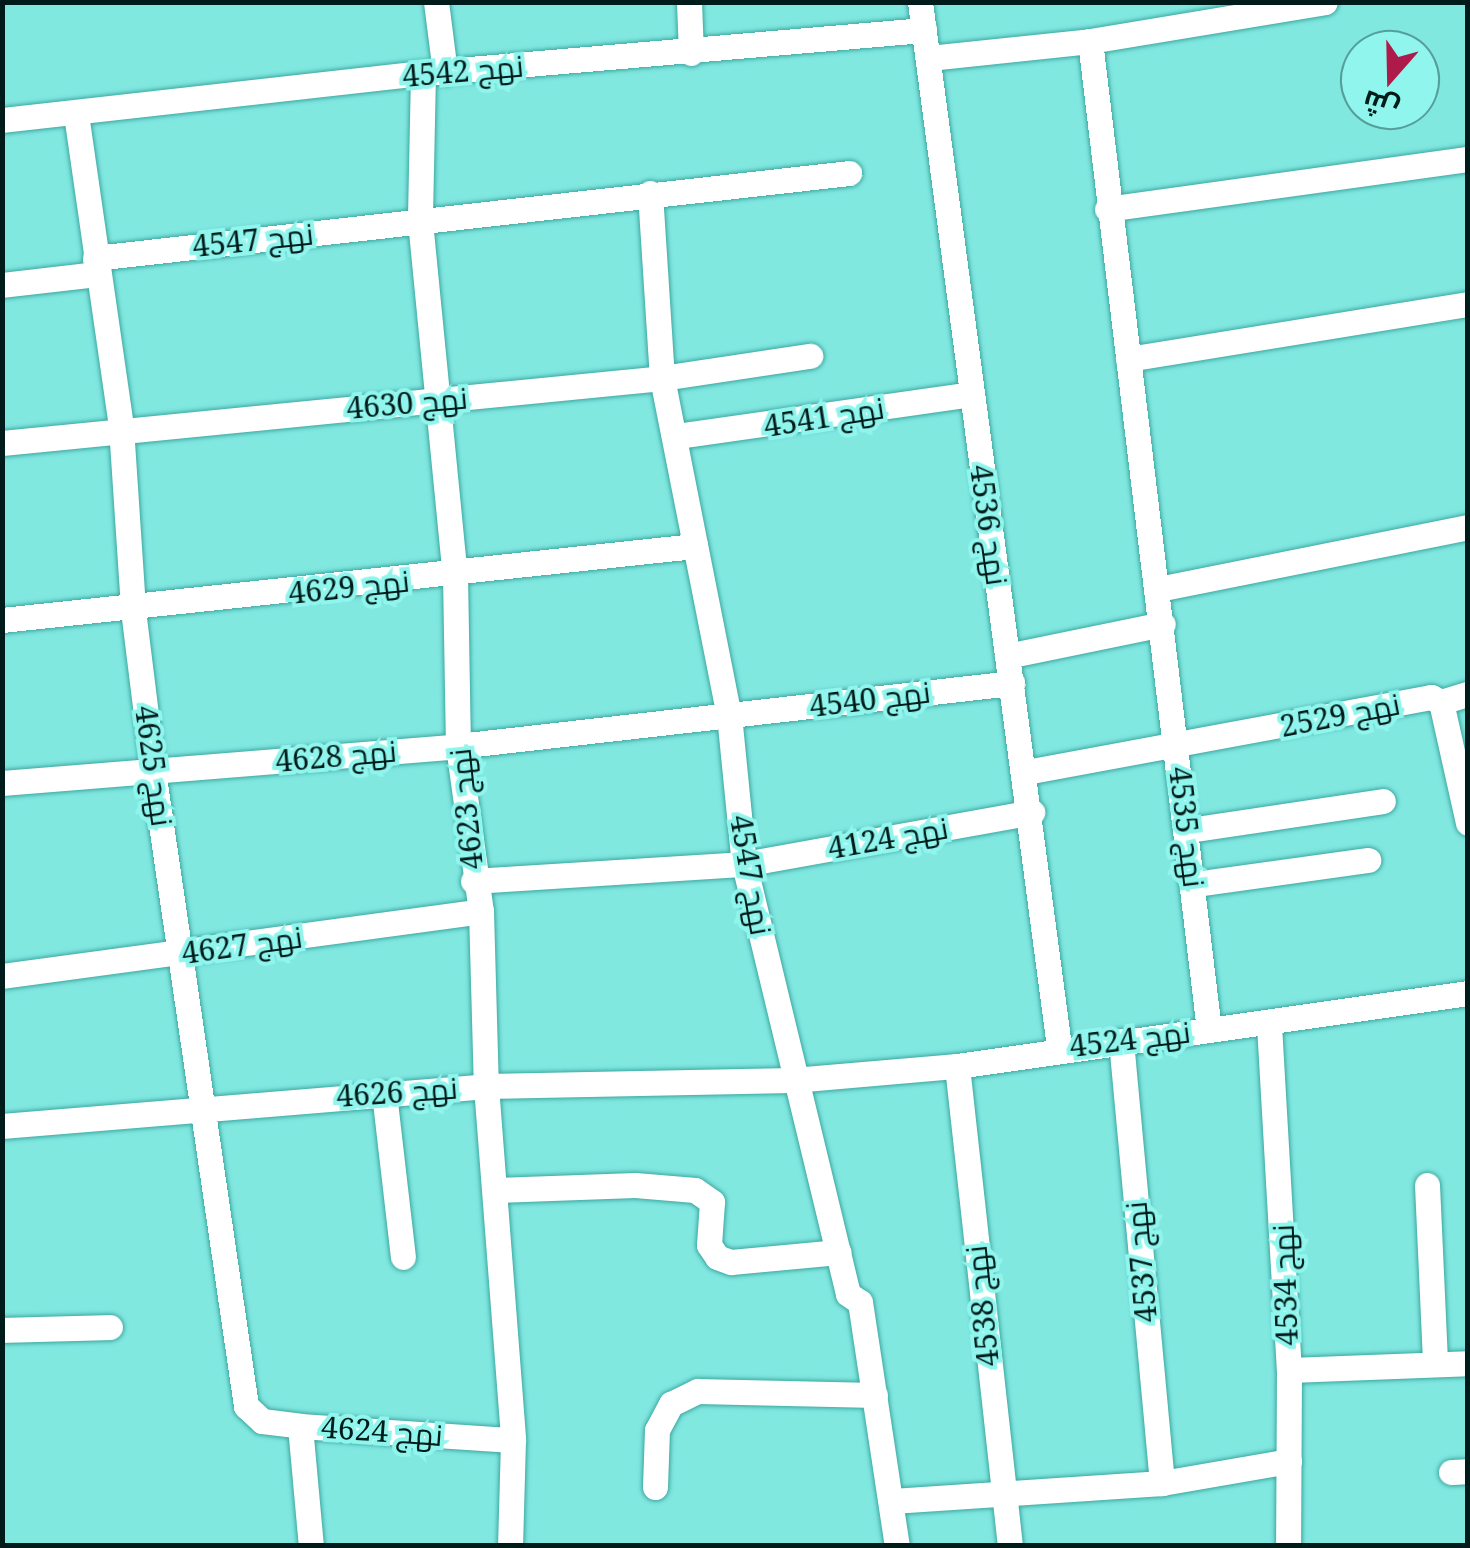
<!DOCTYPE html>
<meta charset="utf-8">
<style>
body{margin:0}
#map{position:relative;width:1470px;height:1548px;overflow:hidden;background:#81e8e0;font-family:"Noto Serif",Cairo,serif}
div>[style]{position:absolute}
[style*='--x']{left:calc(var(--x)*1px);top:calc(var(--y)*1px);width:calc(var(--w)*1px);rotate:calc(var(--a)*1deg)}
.roads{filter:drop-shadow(0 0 2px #3ca8a1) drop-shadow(0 0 2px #3ca8a1)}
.minor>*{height:25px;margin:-12.5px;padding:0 12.5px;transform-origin:12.5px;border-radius:12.5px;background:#fff}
span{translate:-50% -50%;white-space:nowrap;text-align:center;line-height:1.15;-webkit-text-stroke:8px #8ff5ed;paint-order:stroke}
.street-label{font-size:30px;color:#001c1a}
.frame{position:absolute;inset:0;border:5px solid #001c1a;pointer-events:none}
.north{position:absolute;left:1340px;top:30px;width:100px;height:100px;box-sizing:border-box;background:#8ff5ed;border:2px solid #569e99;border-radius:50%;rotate:200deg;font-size:28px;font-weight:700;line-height:40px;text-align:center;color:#001c1a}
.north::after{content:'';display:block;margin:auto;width:35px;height:45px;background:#ae1b4b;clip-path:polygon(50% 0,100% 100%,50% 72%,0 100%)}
</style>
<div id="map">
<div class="roads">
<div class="minor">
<i style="--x:436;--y:2;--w:71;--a:82.7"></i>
<i style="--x:689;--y:2;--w:51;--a:87.8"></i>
<i style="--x:920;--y:2;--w:1054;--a:82.42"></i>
<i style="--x:1090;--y:41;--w:996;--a:83.14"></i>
<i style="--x:929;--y:58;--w:162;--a:-6"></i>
<i style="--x:1090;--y:41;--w:238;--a:-9.4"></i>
<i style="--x:423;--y:73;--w:148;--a:91.2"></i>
<i style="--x:420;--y:221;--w:357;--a:84.4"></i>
<i style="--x:455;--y:576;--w:170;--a:89"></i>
<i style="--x:458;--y:746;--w:167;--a:82.1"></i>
<i style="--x:481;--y:911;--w:175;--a:88.4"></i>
<i style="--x:486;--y:1086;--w:355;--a:85.6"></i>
<i style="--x:513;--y:1440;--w:106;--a:91.6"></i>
<i style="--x:76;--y:114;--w:316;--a:81.8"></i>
<i style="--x:121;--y:427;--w:183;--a:86.2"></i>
<i style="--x:133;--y:610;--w:161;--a:82.9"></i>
<i style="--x:153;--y:770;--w:643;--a:81.68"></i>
<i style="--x:246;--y:1406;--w:22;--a:43"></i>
<i style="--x:262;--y:1421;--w:38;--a:7"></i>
<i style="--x:300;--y:1426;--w:213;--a:3.8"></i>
<i style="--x:2;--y:120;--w:424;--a:-6.4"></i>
<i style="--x:423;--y:73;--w:503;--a:-4.91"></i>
<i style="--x:650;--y:193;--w:185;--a:86.3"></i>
<i style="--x:662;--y:378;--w:344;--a:78.8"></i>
<i style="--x:729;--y:715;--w:150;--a:84.3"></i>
<i style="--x:744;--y:864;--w:442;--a:76.4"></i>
<i style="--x:848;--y:1294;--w:14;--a:34"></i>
<i style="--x:860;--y:1302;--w:247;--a:81.4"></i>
<i style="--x:1107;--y:209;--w:364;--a:-7.9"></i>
<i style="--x:95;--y:258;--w:759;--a:-6.43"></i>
<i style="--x:2;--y:285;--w:96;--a:-6.6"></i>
<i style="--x:1128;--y:359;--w:344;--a:-9.2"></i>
<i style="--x:677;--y:436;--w:297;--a:-8.1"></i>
<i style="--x:2;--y:443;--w:663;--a:-5.62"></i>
<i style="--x:662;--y:378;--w:150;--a:-8.5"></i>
<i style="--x:1158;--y:589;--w:316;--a:-11.3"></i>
<i style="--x:2;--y:620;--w:697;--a:-6.1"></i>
<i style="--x:1007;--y:656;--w:159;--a:-11.6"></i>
<i style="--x:1441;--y:702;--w:28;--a:-17"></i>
<i style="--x:1026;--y:772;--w:412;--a:-10.5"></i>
<i style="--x:1431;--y:697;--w:11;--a:27"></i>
<i style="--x:1441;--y:702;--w:124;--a:77.4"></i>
<i style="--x:2;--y:783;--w:457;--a:-4.6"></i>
<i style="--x:458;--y:746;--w:558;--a:-6.49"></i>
<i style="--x:1189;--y:830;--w:196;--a:-8.5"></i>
<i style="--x:473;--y:881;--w:272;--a:-3.6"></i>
<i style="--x:744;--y:864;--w:293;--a:-10.2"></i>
<i style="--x:1195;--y:884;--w:175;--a:-7.9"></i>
<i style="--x:2;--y:976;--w:483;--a:-7.7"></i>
<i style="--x:1269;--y:1025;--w:346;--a:86.7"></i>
<i style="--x:1289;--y:1370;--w:176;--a:90.3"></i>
<i style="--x:1121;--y:1041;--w:444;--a:84.7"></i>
<i style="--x:957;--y:1066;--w:483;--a:83.7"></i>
<i style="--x:384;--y:1093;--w:165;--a:83.4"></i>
<i style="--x:2;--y:1126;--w:486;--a:-4.7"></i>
<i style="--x:486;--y:1086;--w:307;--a:-1.1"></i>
<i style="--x:793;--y:1080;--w:165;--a:-4.9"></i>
<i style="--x:957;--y:1066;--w:516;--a:-8.13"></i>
<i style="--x:1427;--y:1185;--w:179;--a:87.4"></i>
<i style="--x:496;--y:1190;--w:139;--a:-2.1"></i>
<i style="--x:635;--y:1185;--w:60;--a:4.8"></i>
<i style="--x:695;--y:1190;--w:21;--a:35"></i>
<i style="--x:712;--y:1202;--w:43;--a:94"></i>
<i style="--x:709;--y:1245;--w:14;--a:56"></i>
<i style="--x:717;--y:1257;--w:15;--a:20"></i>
<i style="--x:731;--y:1262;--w:108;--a:-5.3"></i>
<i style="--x:2;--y:1330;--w:108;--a:-1.6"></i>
<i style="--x:1289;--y:1370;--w:179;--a:-2.2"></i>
<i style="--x:300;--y:1426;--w:121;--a:84.8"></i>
<i style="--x:1451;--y:1472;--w:17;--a:-3"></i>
<i style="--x:655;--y:1487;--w:57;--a:-88"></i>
<i style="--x:657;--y:1430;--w:30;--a:-62"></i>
<i style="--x:671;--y:1404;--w:30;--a:-26"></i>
<i style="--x:698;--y:1391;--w:177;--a:1.3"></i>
<i style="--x:892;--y:1501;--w:271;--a:-3.8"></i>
<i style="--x:1162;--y:1483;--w:129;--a:-9.8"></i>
</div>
</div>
<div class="street-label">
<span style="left:463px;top:71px;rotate:-5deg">نهج 4542</span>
<span style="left:253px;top:240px;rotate:-6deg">نهج 4547</span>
<span style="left:407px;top:403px;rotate:-5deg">نهج 4630</span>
<span style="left:824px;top:417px;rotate:-9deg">نهج 4541</span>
<span style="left:989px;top:525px;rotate:82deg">نهج 4536</span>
<span style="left:349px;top:587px;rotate:-6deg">نهج 4629</span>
<span style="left:870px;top:699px;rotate:-7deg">نهج 4540</span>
<span style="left:1340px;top:715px;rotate:-11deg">نهج 2529</span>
<span style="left:336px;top:756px;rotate:-5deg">نهج 4628</span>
<span style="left:154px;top:766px;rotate:82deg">نهج 4625</span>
<span style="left:466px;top:809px;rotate:-96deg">نهج 4623</span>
<span style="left:1187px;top:827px;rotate:83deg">نهج 4535</span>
<span style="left:888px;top:838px;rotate:-10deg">نهج 4124</span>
<span style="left:751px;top:875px;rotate:80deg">نهج 4547</span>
<span style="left:242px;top:945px;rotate:-8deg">نهج 4627</span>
<span style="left:1130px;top:1039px;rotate:-7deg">نهج 4524</span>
<span style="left:397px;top:1092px;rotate:-4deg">نهج 4626</span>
<span style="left:1141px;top:1262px;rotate:-95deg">نهج 4537</span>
<span style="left:1285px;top:1285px;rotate:-92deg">نهج 4534</span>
<span style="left:982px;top:1306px;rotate:-96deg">نهج 4538</span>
<span style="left:382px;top:1431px;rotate:4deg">نهج 4624</span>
</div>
<div class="frame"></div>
<div class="north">ش</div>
</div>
